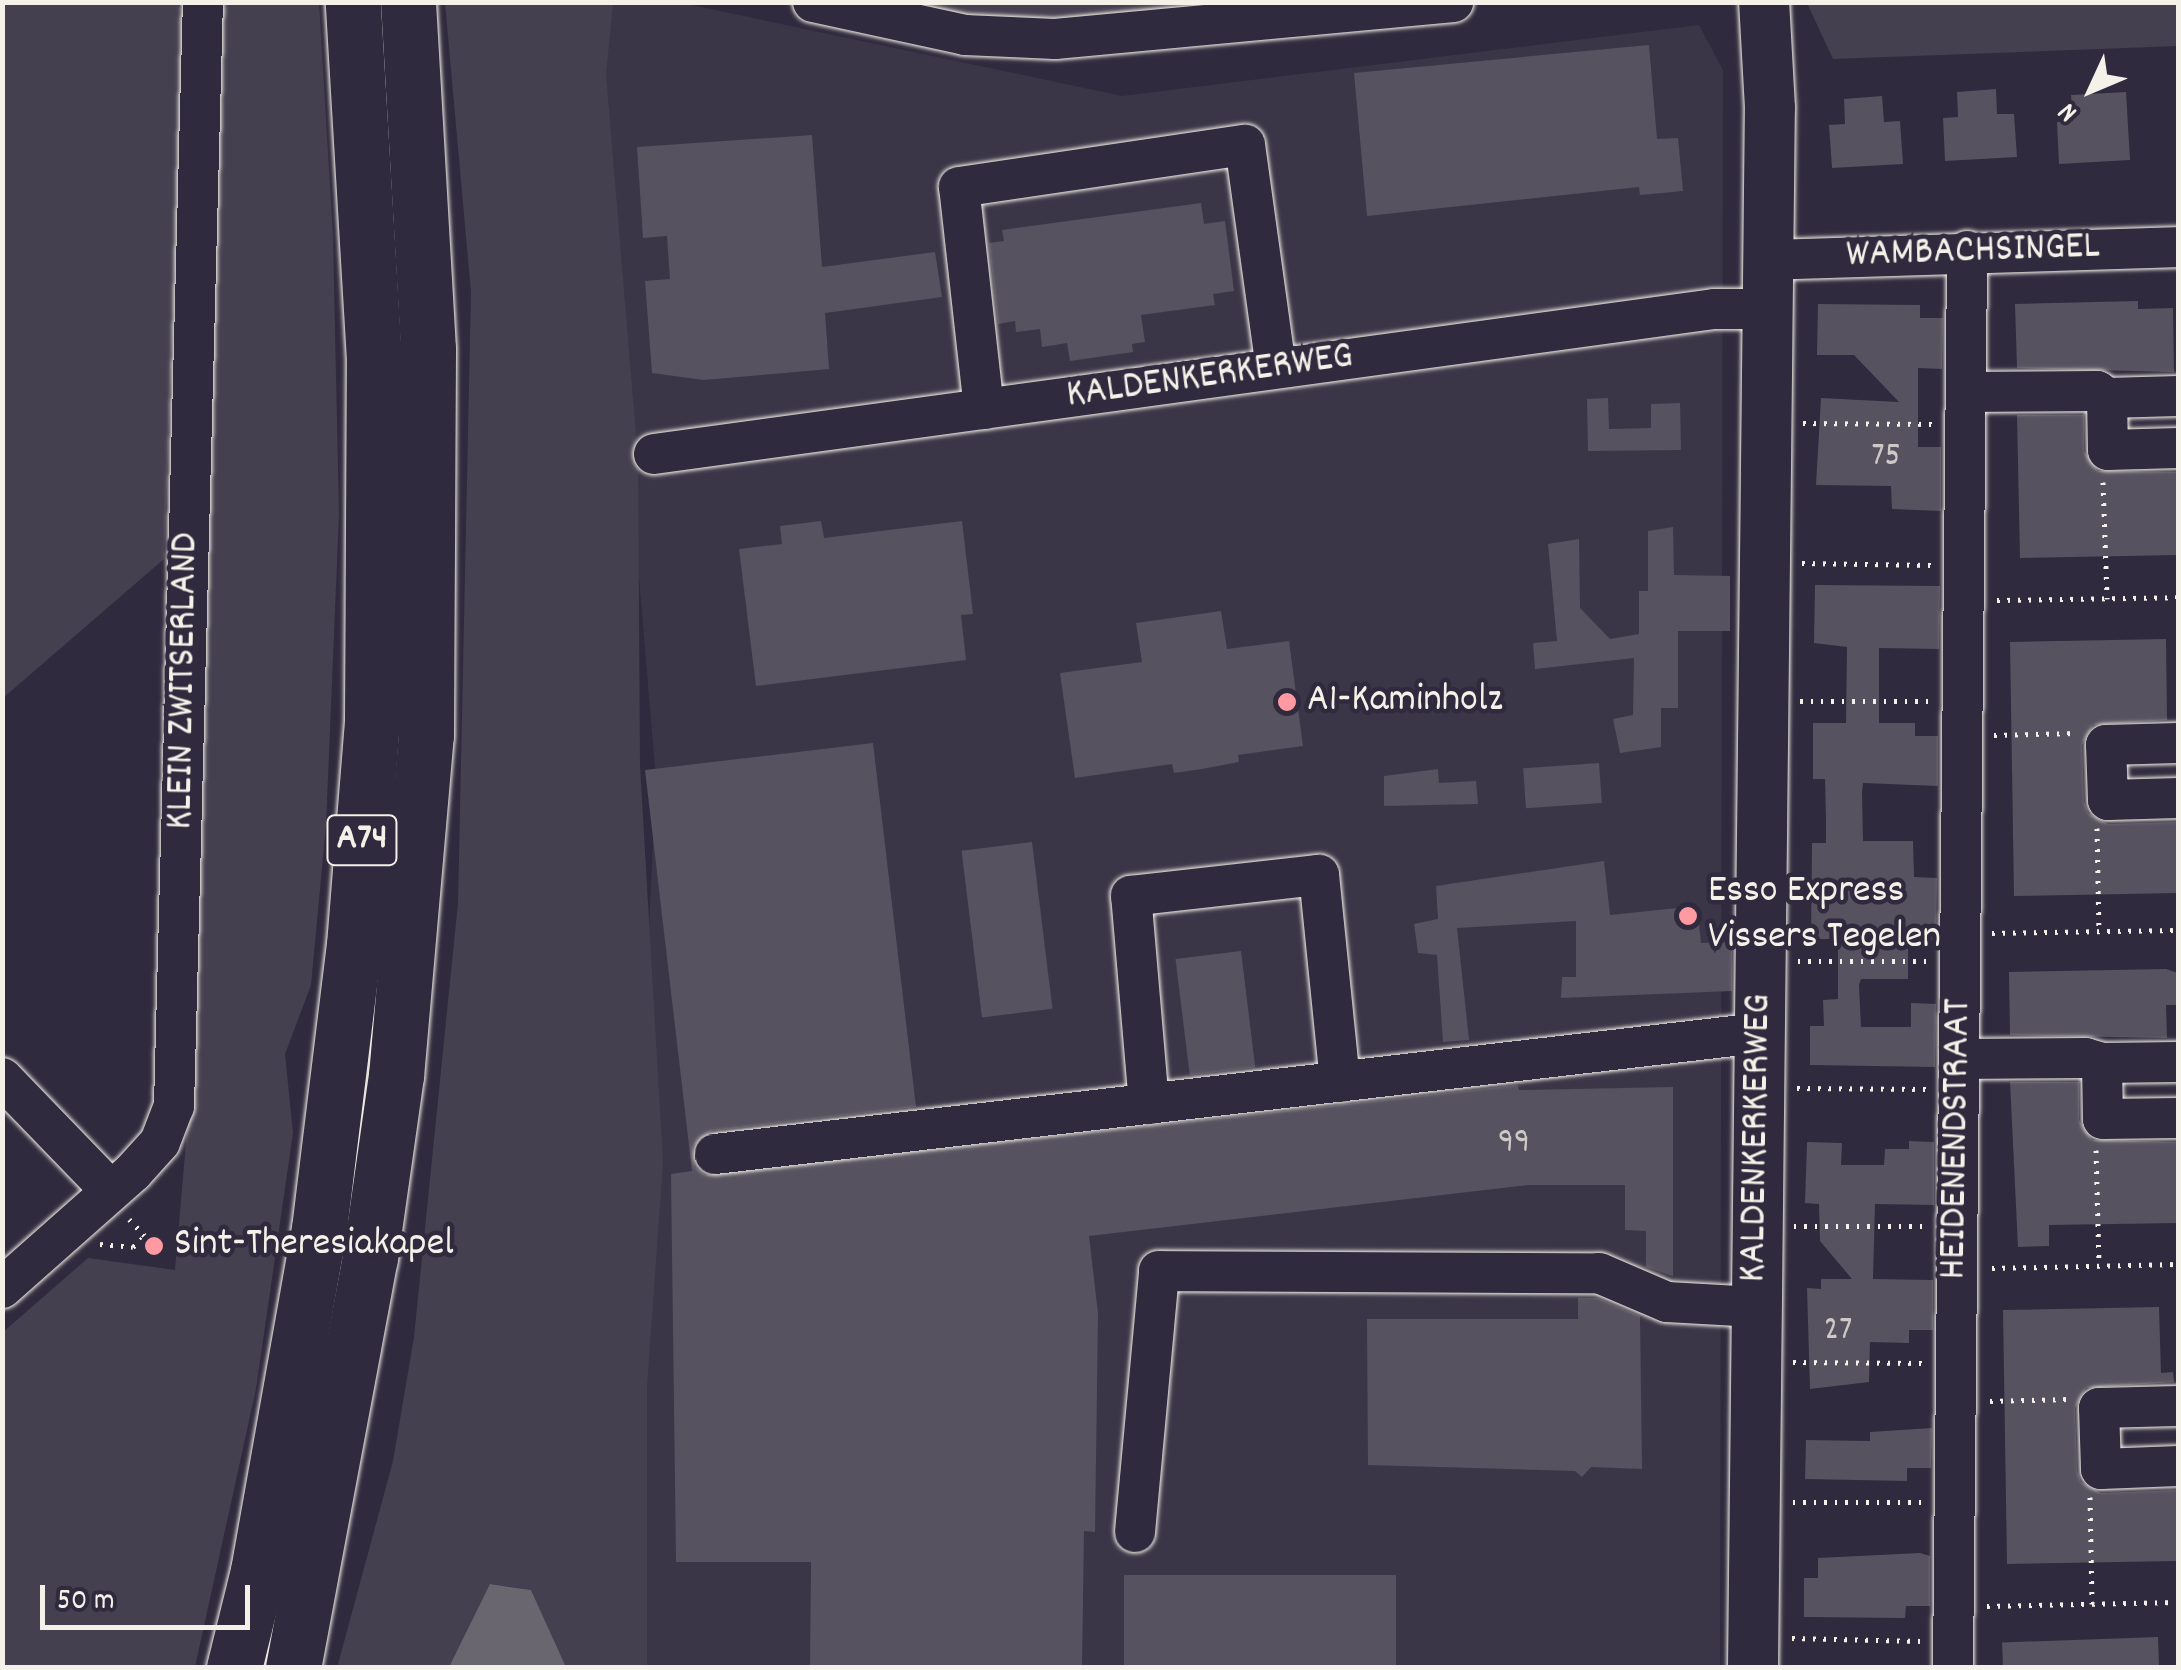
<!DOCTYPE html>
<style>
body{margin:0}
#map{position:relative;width:2181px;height:1670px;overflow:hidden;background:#2f2a3d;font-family:Dekko,sans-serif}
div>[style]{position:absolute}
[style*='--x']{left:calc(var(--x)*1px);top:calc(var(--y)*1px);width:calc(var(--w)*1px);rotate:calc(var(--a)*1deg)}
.built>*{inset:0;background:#3b3647}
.green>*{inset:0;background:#454050}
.water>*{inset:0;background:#6a6670}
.building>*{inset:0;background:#56525f;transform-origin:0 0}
.path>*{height:5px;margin-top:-2.5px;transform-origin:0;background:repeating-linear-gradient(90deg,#f4f1e8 0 2.5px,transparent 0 10.5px)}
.roads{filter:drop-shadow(0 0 2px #f4f1e8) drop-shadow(0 0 2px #f4f1e8)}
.minor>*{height:40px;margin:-20px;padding:0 20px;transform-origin:20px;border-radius:20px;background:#2f2a3d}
.major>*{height:50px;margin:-25px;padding:0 25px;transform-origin:25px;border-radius:25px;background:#2f2a3d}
.highway>*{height:55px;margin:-27.5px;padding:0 27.5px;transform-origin:27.5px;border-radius:27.5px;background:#2f2a3d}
.dots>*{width:28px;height:28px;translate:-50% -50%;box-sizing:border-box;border:5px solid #2f2a3d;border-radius:50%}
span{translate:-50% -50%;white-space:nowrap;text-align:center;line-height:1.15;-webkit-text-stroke:9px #2f2a3d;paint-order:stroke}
.number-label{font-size:35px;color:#ccc9c6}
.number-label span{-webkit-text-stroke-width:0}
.shield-label span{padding:2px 8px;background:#2f2a3d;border:2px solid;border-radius:8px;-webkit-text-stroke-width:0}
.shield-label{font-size:38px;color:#f4f1e8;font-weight:700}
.street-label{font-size:40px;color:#f4f1e8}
.poi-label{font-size:40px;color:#f4f1e8}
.left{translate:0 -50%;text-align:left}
.frame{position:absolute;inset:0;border:5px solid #f4f1e8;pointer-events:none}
.north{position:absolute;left:2041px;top:40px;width:100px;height:100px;-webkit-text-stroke:8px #2f2a3d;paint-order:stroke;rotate:226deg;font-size:28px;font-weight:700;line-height:40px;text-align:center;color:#f4f1e8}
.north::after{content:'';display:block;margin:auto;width:35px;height:45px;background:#f4f1e8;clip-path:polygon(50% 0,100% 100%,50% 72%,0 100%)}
.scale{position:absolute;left:40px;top:1585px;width:210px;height:45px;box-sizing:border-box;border:5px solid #f4f1e8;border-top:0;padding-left:12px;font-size:30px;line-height:35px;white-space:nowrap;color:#f4f1e8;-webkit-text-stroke:8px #2f2a3d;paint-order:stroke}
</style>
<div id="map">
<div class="built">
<i style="clip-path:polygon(591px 3px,682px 3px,1122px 96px,1699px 25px,1723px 70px,1720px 1667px,614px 1667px,656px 780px)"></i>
</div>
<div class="green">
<i style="clip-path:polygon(3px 3px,176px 3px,184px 12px,164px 559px,3px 698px)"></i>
<i style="clip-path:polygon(229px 3px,319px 3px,333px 237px,339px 514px,326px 825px,311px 985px,285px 1054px,293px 1133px,256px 1389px,195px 1667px,3px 1667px,2px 1333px,88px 1258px,175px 1270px,190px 1096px,215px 17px)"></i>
<i style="clip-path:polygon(445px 3px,613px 3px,606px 74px,638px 459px,640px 765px,663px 1162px,647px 1386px,647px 1667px,566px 1667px,531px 1590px,491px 1584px,449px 1667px,337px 1668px,393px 1461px,414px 1337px,458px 903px,471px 292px)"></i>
<i style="clip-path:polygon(870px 3px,1299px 3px,1056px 24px,967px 21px)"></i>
<i style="clip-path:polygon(1807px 3px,2178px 3px,2178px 46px,1833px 59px)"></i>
</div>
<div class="water">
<i style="clip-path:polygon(490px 1584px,531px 1590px,566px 1667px,449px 1667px)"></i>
</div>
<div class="building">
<i style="clip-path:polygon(1649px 45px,1657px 139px,1678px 138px,1683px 191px,1640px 195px,1639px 187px,1367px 216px,1354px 73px)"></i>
<i style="clip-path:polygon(1996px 89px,1997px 114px,2014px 114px,2017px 157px,1945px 161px,1943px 118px,1958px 117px,1957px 92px)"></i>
<i style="clip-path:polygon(2126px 92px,2130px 160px,2059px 164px,2057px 122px,2073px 121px,2071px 95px)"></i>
<i style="clip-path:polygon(1882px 96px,1884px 122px,1900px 121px,1903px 164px,1832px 168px,1829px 125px,1845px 124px,1844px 99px)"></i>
<i style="clip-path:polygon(812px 135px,822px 267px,935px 252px,942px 297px,825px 313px,829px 369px,704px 380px,652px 373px,645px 281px,670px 279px,667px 236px,643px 238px,637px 147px)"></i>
<i style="clip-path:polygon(1201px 203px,1204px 224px,1225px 221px,1234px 291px,1213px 294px,1215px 305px,1141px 315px,1145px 342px,1132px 344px,1133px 352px,1070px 361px,1067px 343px,1042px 347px,1040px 329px,1016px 332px,1015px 321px,998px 324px,989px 243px,1004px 241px,1002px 230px)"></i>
<i style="clip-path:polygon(2138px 301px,2138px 309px,2173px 308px,2174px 372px,2017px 368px,2015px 304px)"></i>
<i style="clip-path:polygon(1818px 304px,1920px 305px,1920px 318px,1943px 318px,1942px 369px,1918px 368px,1918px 447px,1941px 447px,1941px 511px,1892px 509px,1891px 486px,1816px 485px,1821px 398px,1899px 402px,1854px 355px,1817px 355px)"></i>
<i style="clip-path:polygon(1608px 398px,1609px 429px,1651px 428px,1651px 404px,1680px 403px,1681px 450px,1588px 451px,1587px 399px)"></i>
<i style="clip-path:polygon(2017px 415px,2084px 415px,2084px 451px,2098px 471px,2178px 472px,2178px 555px,2020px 558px)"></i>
<i style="clip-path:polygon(821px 521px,824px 538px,962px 521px,973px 614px,961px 615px,966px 660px,756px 686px,739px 549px,782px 544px,780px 526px)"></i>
<i style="clip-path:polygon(1673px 527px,1674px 575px,1730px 576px,1730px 631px,1678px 631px,1678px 708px,1661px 708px,1661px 747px,1620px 753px,1613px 719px,1633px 715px,1634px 658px,1535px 669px,1533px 643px,1557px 641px,1548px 544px,1579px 539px,1580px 608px,1610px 639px,1639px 634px,1639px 591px,1648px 591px,1648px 531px)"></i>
<i style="clip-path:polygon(1815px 585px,1940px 586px,1939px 649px,1879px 648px,1879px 723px,1915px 723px,1915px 736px,1938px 736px,1938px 786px,1863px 783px,1862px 792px,1863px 841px,1913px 841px,1914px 877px,1937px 878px,1936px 941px,1908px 940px,1908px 979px,1861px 979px,1859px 985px,1861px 1027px,1911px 1027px,1911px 1003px,1936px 1004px,1935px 1067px,1810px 1065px,1810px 1026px,1824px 1026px,1823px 1000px,1838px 999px,1838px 939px,1811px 939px,1812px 843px,1826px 843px,1826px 820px,1825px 779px,1813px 779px,1813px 723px,1846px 723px,1847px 647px,1814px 643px)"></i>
<i style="clip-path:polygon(1221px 611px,1227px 649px,1289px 641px,1303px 746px,1238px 755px,1239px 762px,1202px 769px,1174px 773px,1172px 764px,1075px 778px,1060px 673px,1142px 662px,1136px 623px)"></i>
<i style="clip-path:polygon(2166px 639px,2167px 720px,2093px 725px,2082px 745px,2084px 801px,2088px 813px,2108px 824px,2178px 822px,2178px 893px,2014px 896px,2010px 642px)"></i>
<i style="clip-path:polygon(873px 743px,916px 1107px,711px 1131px,693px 1146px,695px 1167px,705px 1175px,1518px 1085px,1519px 1090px,1673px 1087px,1673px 1276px,1646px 1267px,1646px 1231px,1625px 1230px,1625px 1185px,1529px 1185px,1089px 1236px,1098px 1313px,1095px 1532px,1084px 1531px,1082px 1668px,810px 1668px,811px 1562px,676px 1562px,671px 1174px,692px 1171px,645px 770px)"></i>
<i style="left:1599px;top:763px;width:40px;height:76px;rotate:86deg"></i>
<i style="clip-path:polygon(1438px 769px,1439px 783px,1476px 781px,1478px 804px,1384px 806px,1384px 776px)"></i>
<i style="left:1032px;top:842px;width:168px;height:71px;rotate:83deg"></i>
<i style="clip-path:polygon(1604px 861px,1610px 915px,1697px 906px,1701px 943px,1732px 942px,1732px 991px,1561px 998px,1562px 977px,1576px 977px,1576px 921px,1457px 928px,1469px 1040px,1443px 1042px,1437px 955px,1418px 953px,1414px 924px,1438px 919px,1436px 886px)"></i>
<i style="left:1241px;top:951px;width:117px;height:66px;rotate:83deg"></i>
<i style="clip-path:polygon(2166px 969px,2178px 973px,2178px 1005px,2166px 1005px,2167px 1038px,2010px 1035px,2009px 972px)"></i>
<i style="clip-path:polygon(2010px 1082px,2079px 1082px,2079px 1120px,2092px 1140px,2178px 1142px,2178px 1223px,2049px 1225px,2049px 1246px,2018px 1247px)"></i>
<i style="clip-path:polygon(1909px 1141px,1934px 1142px,1934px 1205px,1875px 1204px,1873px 1279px,1933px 1280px,1933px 1330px,1909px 1330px,1909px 1343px,1870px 1342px,1869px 1382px,1810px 1389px,1807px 1288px,1821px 1289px,1821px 1279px,1852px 1279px,1820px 1241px,1819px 1204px,1805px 1203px,1807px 1142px,1842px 1143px,1841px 1165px,1884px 1165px,1885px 1149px,1909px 1149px)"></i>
<i style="clip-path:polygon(1578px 1298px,1597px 1298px,1640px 1316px,1642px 1469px,1591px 1467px,1582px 1477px,1575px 1471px,1368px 1465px,1367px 1319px,1578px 1319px)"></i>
<i style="clip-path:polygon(2159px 1307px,2161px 1373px,2173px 1372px,2174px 1382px,2086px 1388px,2075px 1408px,2077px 1470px,2081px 1482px,2101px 1493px,2178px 1490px,2178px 1561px,2007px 1564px,2003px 1310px)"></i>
<i style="clip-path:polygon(1932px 1428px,1931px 1468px,1907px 1468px,1907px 1481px,1805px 1479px,1806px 1440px,1870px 1441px,1870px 1432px)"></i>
<i style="clip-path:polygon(1920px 1553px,1930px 1556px,1930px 1606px,1906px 1606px,1905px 1618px,1804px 1617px,1804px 1578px,1818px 1578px,1818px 1558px)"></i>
<i style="left:1124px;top:1575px;width:272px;height:93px"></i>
<i style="left:2158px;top:1637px;width:31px;height:156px;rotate:88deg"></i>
</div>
<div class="path">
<i style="--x:1803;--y:423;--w:129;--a:0.4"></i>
<i style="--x:2103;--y:482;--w:117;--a:88"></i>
<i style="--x:1802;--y:563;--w:129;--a:0.9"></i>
<i style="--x:1997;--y:600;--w:181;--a:-0.9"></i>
<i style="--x:1800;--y:701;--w:129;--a:0"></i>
<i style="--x:1994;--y:735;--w:84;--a:-1.4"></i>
<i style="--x:2097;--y:828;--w:103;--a:88.9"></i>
<i style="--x:1992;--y:933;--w:186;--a:-0.9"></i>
<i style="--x:1798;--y:961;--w:129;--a:0"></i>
<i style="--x:1797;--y:1088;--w:129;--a:0.4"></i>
<i style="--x:2096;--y:1150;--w:114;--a:88.5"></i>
<i style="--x:1794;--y:1226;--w:129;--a:0"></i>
<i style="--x:100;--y:1244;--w:33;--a:5"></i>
<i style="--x:133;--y:1247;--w:16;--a:-43"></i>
<i style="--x:145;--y:1236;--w:23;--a:-133"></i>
<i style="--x:1992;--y:1268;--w:186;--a:-1.2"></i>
<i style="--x:1793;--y:1362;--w:129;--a:0.4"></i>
<i style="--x:1990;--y:1401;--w:79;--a:-1.5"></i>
<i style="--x:2090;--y:1497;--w:107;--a:88.9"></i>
<i style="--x:1793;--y:1502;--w:129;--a:0"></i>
<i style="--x:1987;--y:1606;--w:191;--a:-1.2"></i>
<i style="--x:1792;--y:1638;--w:128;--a:1.3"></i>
</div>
<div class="roads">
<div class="minor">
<i style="--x:813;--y:2;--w:156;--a:12.2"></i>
<i style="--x:965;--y:35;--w:90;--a:2.5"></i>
<i style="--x:1055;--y:39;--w:400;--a:-5.3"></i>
<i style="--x:1768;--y:260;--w:410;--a:-1.8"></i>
<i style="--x:1966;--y:392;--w:131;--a:-0.4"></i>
<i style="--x:2097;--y:391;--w:12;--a:35"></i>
<i style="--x:2178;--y:396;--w:71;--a:178.4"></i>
<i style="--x:2107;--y:398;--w:52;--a:88.9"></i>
<i style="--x:2108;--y:450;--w:70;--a:-1.6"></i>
<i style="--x:984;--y:409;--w:223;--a:-96.4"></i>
<i style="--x:959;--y:187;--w:289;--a:-8.4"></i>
<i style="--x:1245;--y:145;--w:225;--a:82.1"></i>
<i style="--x:654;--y:454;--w:1070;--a:-7.79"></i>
<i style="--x:1714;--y:309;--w:52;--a:0"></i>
<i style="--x:2178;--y:743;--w:72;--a:178.4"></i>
<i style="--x:2106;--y:745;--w:55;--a:87.9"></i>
<i style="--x:2108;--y:800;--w:70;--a:-1.6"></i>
<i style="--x:1959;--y:1059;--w:126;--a:-0.5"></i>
<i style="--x:2085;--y:1058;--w:18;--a:16"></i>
<i style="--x:2178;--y:1062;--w:76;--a:179.2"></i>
<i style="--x:2102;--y:1063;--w:56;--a:89"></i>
<i style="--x:2103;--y:1119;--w:75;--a:-0.8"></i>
<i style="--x:2;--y:1078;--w:157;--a:46"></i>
<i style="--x:1149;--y:1104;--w:209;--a:-94.9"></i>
<i style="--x:1131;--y:896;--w:189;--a:-6.4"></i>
<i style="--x:1319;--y:875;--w:208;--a:84.2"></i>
<i style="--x:715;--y:1154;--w:1051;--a:-6.61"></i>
<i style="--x:2;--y:1288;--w:175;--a:-41.5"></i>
<i style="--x:133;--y:1172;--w:40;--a:-48"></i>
<i style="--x:160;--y:1142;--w:39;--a:-69"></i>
<i style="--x:174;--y:1106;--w:1104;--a:-88.5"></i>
<i style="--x:2178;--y:1406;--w:79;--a:178.5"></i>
<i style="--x:2099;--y:1408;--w:61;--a:88.1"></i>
<i style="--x:2101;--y:1469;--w:77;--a:-2.2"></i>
<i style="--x:1135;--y:1532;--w:262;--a:-84.7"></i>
<i style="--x:1159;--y:1271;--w:440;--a:0.3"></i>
<i style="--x:1599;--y:1273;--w:74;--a:23.1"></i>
<i style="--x:1667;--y:1302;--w:89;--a:3.2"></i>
<i style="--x:1953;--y:1668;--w:1417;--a:-89.43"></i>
</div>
<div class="major">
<i style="--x:1753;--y:1668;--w:1560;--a:-89.38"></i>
<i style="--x:1770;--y:108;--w:106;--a:-93.2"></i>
</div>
<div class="highway">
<i style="--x:234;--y:1668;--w:100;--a:-76.1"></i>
<i style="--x:258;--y:1571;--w:347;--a:-79.9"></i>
<i style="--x:319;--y:1229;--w:286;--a:-83"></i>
<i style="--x:354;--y:945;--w:227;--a:-85.4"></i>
<i style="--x:372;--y:719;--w:359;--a:-89.7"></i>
<i style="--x:374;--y:360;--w:359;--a:-93.4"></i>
<i style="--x:293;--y:1668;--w:417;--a:-79.4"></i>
<i style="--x:370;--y:1258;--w:184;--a:-81.9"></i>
<i style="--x:396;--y:1076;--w:342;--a:-85"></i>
<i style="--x:426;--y:735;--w:386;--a:-89.7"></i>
<i style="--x:428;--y:349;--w:348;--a:-93.3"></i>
</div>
</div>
<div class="dots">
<i style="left:1287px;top:702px;background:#ff9aa2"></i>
<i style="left:1688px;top:916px;background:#ff9aa2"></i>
<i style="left:154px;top:1246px;background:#ff9aa2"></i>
</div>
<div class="number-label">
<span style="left:1886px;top:457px">75</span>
<span style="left:1514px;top:1143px">99</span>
<span style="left:1838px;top:1331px">27</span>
</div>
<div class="shield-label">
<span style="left:362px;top:840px">A74</span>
</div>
<div class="street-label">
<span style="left:1973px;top:253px;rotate:-2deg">WAMBACHSINGEL</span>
<span style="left:1210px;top:378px;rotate:-8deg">KALDENKERKERWEG</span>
<span style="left:185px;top:681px;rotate:-89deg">KLEIN ZWITSERLAND</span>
<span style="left:1758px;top:1138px;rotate:-89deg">KALDENKERKERWEG</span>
<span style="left:1958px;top:1139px;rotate:-89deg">HEIDENENDSTRAAT</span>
</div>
<div class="poi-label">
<span class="left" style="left:1307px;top:702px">A1-Kaminholz</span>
<span class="left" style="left:1708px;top:916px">Esso Express<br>Vissers Tegelen</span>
<span class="left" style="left:174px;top:1246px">Sint-Theresiakapel</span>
</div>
<div class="frame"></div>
<div class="north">N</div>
<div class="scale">50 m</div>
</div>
